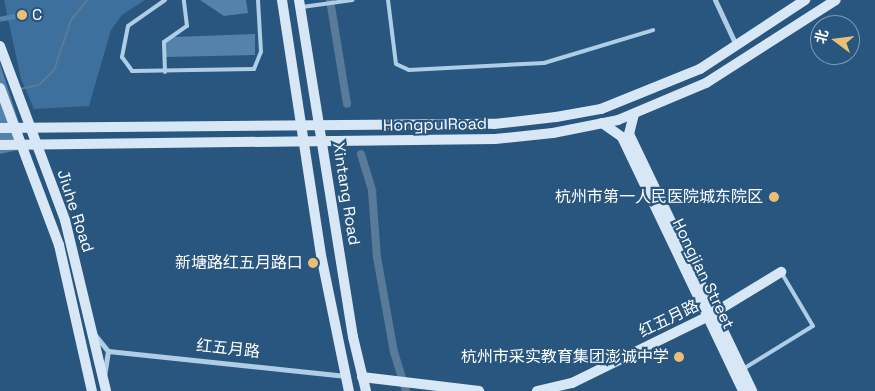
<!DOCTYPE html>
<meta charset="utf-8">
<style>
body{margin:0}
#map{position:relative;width:875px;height:391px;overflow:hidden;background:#28567f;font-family:"Space Grotesk","Noto Sans SC",sans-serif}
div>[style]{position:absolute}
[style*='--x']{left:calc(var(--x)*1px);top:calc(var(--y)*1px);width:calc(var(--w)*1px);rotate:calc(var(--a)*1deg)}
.green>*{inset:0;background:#3d709c}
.stream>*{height:2px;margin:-1px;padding:0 1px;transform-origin:1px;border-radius:1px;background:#5a7b97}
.canal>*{height:8px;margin:-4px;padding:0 4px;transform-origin:4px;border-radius:4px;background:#5a7b97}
.building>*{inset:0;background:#5582a9;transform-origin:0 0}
.lane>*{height:4px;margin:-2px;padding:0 2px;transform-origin:2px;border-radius:2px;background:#afcde5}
.street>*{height:5px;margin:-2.5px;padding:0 2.5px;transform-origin:2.5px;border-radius:2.5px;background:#afcde5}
.secondary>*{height:10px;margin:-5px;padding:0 5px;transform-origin:5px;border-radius:5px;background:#d8e7f5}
.dots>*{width:14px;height:14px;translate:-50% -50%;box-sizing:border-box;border:2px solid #28567f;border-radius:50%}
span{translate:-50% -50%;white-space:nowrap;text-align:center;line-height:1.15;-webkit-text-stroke:4.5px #28567f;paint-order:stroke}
.poi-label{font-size:16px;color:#fff}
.left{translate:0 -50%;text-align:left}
.right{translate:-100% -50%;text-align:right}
.street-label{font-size:16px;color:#fff}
.north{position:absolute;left:810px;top:15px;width:50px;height:50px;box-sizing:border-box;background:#28567f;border:1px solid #7e9ab2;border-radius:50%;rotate:285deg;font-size:14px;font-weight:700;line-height:20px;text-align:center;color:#fff}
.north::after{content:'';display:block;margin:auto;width:18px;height:22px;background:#ecbf76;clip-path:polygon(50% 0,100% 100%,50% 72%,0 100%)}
</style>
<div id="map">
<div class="green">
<i style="clip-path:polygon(4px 0,145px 0,122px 15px,111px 30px,89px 106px,34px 109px,21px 79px)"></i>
</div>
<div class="stream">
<i style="--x:20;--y:89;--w:19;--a:-12"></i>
<i style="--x:39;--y:85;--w:21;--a:-45"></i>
<i style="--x:54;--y:70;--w:53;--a:-71.2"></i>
<i style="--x:71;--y:20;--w:26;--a:-51"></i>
</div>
<div class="canal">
<i style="--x:330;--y:0;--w:105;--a:80.7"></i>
<i style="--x:361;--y:154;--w:39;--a:73"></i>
<i style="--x:372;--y:191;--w:66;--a:85.7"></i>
<i style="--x:377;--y:257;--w:97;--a:79.9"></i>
<i style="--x:394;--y:352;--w:41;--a:72.9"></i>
</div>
<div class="building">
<i style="clip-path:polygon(200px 0,246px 0,248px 13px,224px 16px)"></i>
<i style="left:29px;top:11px;width:5px;height:30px;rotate:79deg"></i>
<i style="clip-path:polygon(255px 34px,255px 55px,166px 57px,165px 42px,173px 37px)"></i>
<i style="clip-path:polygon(0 64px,27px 148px,0 154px)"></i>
</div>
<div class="lane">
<i style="--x:165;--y:0;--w:45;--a:144.9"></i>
<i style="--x:128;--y:26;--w:32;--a:101"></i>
<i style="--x:122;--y:57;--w:17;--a:54"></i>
<i style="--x:132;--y:71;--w:122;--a:-0.9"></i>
<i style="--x:254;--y:69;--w:18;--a:-68"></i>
<i style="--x:261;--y:52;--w:52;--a:-93.3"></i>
<i style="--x:388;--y:0;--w:64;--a:82.9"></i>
<i style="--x:396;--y:64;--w:14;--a:25"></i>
<i style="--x:409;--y:70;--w:135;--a:-3"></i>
<i style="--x:544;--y:63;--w:114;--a:-16.8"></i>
<i style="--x:302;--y:7;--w:51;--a:-7.8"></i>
<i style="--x:165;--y:72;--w:30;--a:-92"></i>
<i style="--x:164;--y:42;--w:28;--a:-35"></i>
<i style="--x:187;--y:26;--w:26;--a:-97"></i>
<i style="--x:743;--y:369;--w:82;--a:-31.6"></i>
<i style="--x:813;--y:326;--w:63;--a:-120.7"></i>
</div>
<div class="street">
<i style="--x:715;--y:0;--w:50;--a:65"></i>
<i style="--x:95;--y:335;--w:21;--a:51"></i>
<i style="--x:108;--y:351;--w:24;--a:99"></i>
<i style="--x:108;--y:351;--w:237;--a:6"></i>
</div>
<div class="secondary">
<i style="--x:282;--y:0;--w:263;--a:81.3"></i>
<i style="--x:322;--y:260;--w:134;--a:78.4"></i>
<i style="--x:299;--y:0;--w:341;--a:80.9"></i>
<i style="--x:353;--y:337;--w:56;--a:76.5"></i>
<i style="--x:0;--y:46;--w:186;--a:69.5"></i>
<i style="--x:65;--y:220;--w:176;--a:76.5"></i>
<i style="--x:0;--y:88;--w:168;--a:69.4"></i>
<i style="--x:59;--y:245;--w:150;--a:77.3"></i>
<i style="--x:634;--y:114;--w:21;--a:104"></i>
<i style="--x:629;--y:134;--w:285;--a:64.4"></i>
<i style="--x:602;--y:123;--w:24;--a:35"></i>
<i style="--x:622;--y:137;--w:281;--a:64.5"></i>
<i style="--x:0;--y:128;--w:494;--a:-0.5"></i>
<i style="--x:494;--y:124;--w:62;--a:-6.4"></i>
<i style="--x:556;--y:117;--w:46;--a:-10.1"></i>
<i style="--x:601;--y:109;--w:107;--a:-22"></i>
<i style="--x:700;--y:69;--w:126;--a:-33.3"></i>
<i style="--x:0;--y:145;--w:495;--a:-0.7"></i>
<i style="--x:495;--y:139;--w:58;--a:-5.9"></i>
<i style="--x:553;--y:133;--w:66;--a:-11.3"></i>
<i style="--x:618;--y:120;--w:95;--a:-22.8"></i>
<i style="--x:706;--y:83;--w:154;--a:-32.6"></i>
<i style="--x:362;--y:377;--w:118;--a:6.8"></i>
<i style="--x:537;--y:391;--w:36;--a:-13"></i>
<i style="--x:572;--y:383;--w:150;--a:-26.1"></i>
<i style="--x:707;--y:317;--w:87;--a:-31.3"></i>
</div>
<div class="dots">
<i style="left:22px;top:15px;background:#ecbf76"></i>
<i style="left:774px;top:197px;background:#ecbf76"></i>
<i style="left:313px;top:263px;background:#ecbf76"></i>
<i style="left:679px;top:357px;background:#ecbf76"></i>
</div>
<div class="poi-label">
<span class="left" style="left:32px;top:15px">C</span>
<span class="right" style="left:763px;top:197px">杭州市第一人民医院城东院区</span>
<span class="right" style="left:303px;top:263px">新塘路红五月路口</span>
<span class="right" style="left:669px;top:357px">杭州市采实教育集团澎诚中学</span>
</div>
<div class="street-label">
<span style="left:435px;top:125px;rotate:-1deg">Hongpu Road</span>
<span style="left:346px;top:194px;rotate:81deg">Xintang Road</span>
<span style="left:75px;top:211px;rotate:72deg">Jiuhe Road</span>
<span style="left:703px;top:274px;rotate:64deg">Hongjian Street</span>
<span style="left:669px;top:319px;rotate:-26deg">红五月路</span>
<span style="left:228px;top:349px;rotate:6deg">红五月路</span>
</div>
<div class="north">北</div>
</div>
